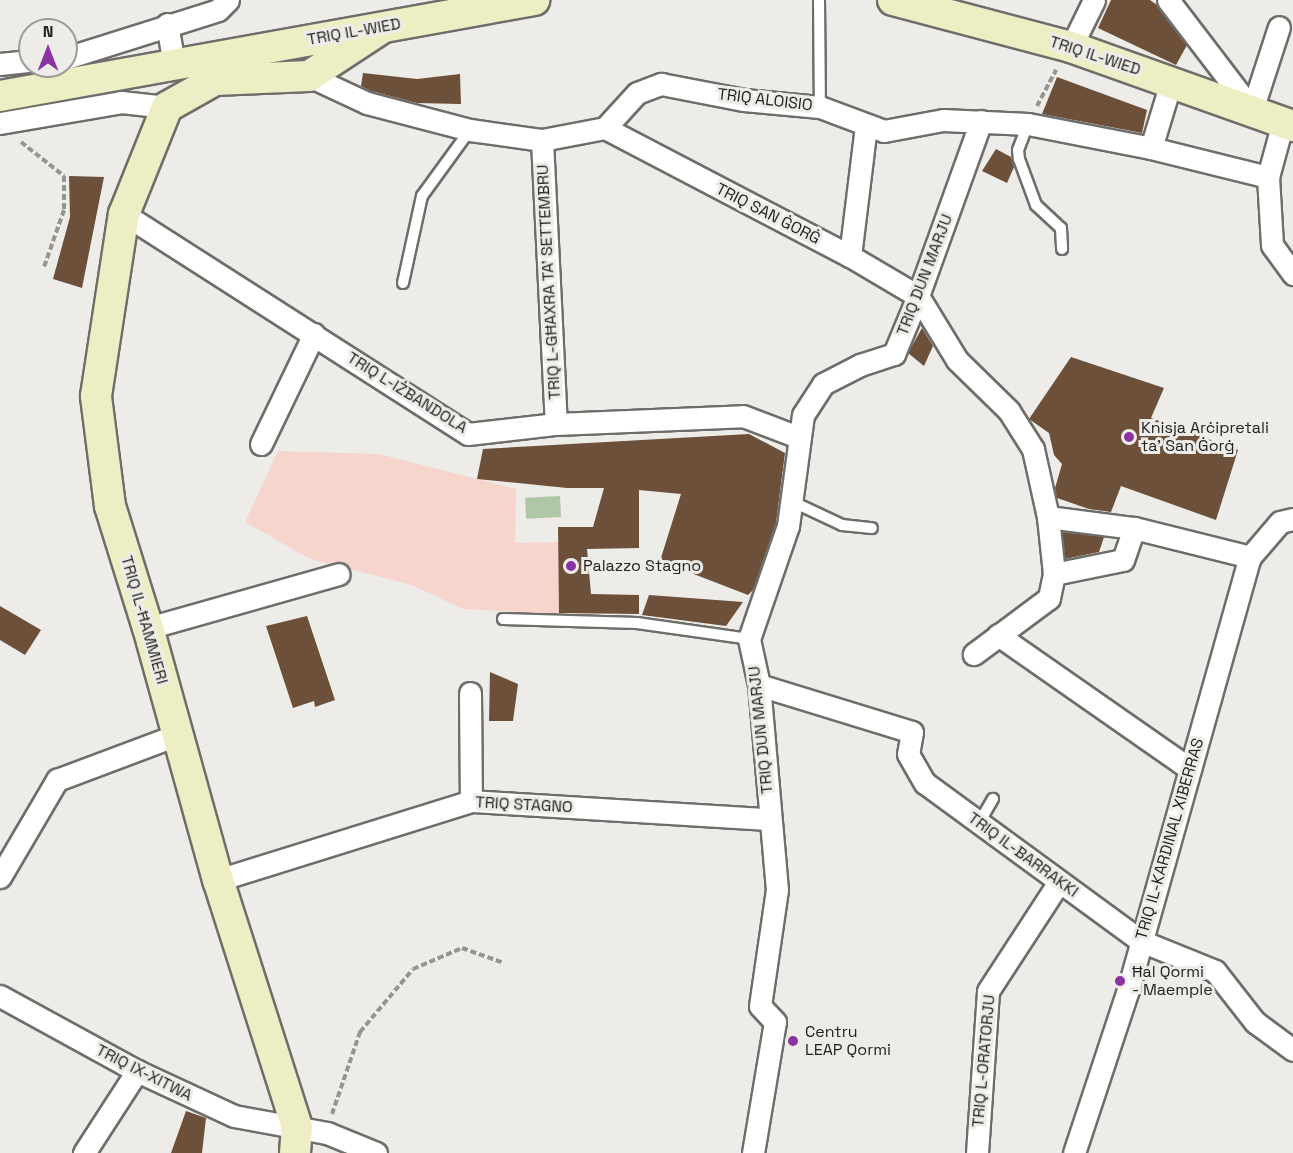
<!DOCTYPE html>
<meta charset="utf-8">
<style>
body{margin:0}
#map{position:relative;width:1293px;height:1153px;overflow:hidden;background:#eeece8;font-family:"Space Grotesk",sans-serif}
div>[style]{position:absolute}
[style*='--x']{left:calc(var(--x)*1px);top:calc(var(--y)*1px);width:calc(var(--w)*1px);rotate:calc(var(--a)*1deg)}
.green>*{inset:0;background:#f5d5cc}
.water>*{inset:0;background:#b0c7a7;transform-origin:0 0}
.building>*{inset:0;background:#6c503a}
.path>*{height:4px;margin-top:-2px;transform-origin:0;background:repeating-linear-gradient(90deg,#959491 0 6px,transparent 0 9px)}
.roads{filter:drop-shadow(2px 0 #6e6d6a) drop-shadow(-2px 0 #6e6d6a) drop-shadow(0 2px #6e6d6a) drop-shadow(0 -2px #6e6d6a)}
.lane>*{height:10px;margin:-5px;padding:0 5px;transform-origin:5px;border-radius:5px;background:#fff}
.street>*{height:21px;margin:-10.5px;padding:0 10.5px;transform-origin:10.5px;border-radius:10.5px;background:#fff}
.secondary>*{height:30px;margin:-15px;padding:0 15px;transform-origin:15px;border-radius:15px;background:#edeec3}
.dots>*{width:16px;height:16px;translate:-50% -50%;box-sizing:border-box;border:3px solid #eeece8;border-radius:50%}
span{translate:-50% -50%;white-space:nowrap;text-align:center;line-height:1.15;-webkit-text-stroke:6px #eeece8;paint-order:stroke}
.street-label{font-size:16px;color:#222220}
.poi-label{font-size:16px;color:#222220}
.left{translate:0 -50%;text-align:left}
.north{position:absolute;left:18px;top:18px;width:60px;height:60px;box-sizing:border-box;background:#eeece8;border:2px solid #9c9b98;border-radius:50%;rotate:0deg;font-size:16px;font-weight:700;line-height:24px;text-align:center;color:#222220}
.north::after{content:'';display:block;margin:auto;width:21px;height:27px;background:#8a34a1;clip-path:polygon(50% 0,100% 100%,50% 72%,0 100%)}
</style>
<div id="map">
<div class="green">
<i style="clip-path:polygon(278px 451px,379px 454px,516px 489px,515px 543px,559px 542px,559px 614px,463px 609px,412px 585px,310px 559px,245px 522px)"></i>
</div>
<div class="water">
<i style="left:560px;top:496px;width:21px;height:35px;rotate:87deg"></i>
</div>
<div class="building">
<i style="clip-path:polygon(1111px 0,1150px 0,1157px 5px,1187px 45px,1176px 65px,1098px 28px)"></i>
<i style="clip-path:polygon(363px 73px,417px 79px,460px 74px,461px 104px,417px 103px,371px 91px,361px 86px)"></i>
<i style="clip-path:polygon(1057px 77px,1147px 110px,1142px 133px,1042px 114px)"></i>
<i style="clip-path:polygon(996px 149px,1011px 157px,1014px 167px,1007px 183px,982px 171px)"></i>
<i style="clip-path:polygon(69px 176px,104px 177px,82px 288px,53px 279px,70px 217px)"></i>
<i style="clip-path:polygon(922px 328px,933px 346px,924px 366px,908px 353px)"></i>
<i style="clip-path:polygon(1071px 357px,1164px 388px,1151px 418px,1238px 450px,1216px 520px,1121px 486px,1111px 512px,1089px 509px,1057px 498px,1055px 488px,1062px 464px,1054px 455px,1049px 433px,1029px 419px)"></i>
<i style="clip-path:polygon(749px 434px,785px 453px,776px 523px,753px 590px,748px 595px,660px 561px,681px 494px,639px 490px,639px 548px,587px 549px,591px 594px,639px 595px,639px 614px,559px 613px,558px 527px,593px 527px,604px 488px,567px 488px,477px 479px,483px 449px)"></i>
<i style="clip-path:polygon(1062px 532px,1104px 537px,1099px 552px,1065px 559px)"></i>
<i style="clip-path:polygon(649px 595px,743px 602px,726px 626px,642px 615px)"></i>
<i style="clip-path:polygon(0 606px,41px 630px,25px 655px,0 640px)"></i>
<i style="clip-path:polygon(307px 616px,335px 700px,315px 707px,314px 701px,293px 708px,266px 626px)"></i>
<i style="clip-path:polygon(490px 672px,518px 684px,513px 721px,489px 721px)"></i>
<i style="clip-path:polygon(186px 1111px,206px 1118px,202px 1153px,171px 1153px)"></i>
</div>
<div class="path">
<i style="--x:1037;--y:106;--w:41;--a:-62.2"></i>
<i style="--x:21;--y:142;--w:55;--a:38.3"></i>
<i style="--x:64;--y:176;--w:34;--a:90"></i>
<i style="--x:64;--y:210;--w:60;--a:109.3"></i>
<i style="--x:332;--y:1114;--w:87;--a:-71.1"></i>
<i style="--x:360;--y:1032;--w:82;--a:-49.9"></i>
<i style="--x:413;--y:969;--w:53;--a:-23.2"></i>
<i style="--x:462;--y:948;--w:45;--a:19.7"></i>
</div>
<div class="roads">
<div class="lane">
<i style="--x:819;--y:0;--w:107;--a:89.5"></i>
<i style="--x:1028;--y:124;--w:28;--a:111"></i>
<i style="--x:1018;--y:150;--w:9;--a:84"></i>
<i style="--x:1019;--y:159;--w:49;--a:69.7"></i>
<i style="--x:1036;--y:205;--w:34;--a:43"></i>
<i style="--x:1061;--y:228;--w:21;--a:87"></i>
<i style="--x:403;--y:283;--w:89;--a:-77.7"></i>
<i style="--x:422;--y:196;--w:82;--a:-54"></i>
<i style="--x:791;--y:501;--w:56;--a:25.2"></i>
<i style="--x:842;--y:525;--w:30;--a:6"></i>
<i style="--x:503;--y:619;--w:134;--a:1.7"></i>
<i style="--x:637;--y:623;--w:113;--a:8.1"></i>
<i style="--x:979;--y:823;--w:28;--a:-60"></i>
</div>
<div class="street">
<i style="--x:1168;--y:0;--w:138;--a:52.6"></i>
<i style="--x:167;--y:24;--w:41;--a:80.1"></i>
<i style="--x:1071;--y:47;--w:52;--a:-63.9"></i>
<i style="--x:66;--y:58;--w:159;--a:-17.5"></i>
<i style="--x:218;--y:10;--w:14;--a:-45"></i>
<i style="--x:0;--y:64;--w:30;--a:-6"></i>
<i style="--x:309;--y:76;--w:64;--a:25"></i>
<i style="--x:367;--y:103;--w:106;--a:14.7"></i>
<i style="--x:470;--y:130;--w:73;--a:7.9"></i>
<i style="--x:542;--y:140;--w:64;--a:-10.8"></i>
<i style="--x:605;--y:128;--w:276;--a:27.6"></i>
<i style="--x:850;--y:256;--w:79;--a:30.5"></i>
<i style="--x:918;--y:296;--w:75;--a:58.6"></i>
<i style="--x:957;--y:360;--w:73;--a:44.4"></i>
<i style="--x:1009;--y:411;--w:45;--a:57.7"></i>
<i style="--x:1033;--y:449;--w:70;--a:77.6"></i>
<i style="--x:1048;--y:517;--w:57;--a:84"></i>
<i style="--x:1054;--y:574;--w:25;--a:102"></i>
<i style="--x:1049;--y:598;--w:94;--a:143.3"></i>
<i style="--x:1252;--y:110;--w:87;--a:-72"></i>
<i style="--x:1283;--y:122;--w:57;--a:105.3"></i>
<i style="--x:1268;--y:177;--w:68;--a:86.6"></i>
<i style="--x:1272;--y:245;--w:36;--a:54"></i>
<i style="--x:0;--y:123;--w:123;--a:-9.8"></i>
<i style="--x:121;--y:102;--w:46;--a:6.2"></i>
<i style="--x:605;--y:128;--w:47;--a:-47.6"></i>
<i style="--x:637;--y:93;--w:26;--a:-21"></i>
<i style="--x:661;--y:84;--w:85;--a:10.9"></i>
<i style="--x:744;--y:100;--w:76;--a:5.3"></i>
<i style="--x:820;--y:107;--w:68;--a:20.6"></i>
<i style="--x:884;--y:131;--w:60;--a:-10.6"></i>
<i style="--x:943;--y:120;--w:85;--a:2.7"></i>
<i style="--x:1028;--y:124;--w:125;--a:11"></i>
<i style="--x:1151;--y:148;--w:121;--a:13.9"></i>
<i style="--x:542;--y:140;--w:284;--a:87.2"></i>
<i style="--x:1151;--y:148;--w:69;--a:-73.1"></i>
<i style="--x:124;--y:214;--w:408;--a:32.6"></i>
<i style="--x:468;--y:434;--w:89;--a:-6.5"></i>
<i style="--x:556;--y:424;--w:187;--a:-2.4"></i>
<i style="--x:743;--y:416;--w:59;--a:20.9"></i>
<i style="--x:850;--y:256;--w:132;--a:-83"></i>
<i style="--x:261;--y:444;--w:122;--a:-64.3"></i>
<i style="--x:1048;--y:517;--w:87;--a:7.3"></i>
<i style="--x:1134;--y:528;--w:120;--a:14"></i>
<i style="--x:1054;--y:574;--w:70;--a:-11.5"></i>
<i style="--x:1123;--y:560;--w:34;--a:-71"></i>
<i style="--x:148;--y:628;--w:198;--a:-15.8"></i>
<i style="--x:998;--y:635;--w:234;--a:34.9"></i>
<i style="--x:759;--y:685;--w:160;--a:17.1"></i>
<i style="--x:912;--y:732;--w:22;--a:100"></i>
<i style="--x:908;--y:754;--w:34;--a:60"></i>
<i style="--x:925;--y:783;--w:268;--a:36.2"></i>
<i style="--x:1141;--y:941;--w:80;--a:22.1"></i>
<i style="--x:1215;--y:971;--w:65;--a:51.9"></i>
<i style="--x:1255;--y:1022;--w:47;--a:36.4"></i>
<i style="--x:470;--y:693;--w:108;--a:89.5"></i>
<i style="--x:0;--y:877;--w:113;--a:-59.6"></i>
<i style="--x:57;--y:780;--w:128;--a:-20.6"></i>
<i style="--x:218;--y:880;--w:265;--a:-17.3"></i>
<i style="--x:471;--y:801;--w:299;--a:3.5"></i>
<i style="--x:0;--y:996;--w:156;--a:28.7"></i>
<i style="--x:137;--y:1071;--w:107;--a:24.9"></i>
<i style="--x:234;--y:1116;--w:95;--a:10.4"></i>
<i style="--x:327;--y:1133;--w:53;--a:22.2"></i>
<i style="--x:84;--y:1153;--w:98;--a:-57.1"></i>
<i style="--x:753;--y:1153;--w:133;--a:-80.5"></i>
<i style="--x:775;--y:1022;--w:22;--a:-133"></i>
<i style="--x:760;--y:1006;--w:117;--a:-81.7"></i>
<i style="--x:777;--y:890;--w:206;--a:-95"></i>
<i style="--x:759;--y:685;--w:47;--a:-102.3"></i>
<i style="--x:749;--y:639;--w:120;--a:-71"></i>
<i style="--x:788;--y:526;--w:112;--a:-82.3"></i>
<i style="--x:803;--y:415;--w:37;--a:-57"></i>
<i style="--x:823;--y:384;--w:42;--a:-27.2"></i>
<i style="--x:860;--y:365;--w:36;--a:-18"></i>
<i style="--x:894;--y:354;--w:63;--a:-67.5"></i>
<i style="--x:918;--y:296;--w:186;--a:-70.2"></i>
<i style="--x:977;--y:1153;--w:162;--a:-86.1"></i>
<i style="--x:988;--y:991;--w:130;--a:-56.9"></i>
<i style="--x:1074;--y:1153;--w:172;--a:-71.7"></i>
<i style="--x:1128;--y:990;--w:450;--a:-74.3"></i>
<i style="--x:1250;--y:557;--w:46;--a:-49.4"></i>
<i style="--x:1280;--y:522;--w:13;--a:-13"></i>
</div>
<div class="secondary">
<i style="--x:893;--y:0;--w:184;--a:14.8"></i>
<i style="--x:1071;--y:47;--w:236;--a:19.6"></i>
<i style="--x:0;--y:96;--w:543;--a:-10.19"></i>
<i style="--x:295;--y:1153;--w:26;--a:-86"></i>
<i style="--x:297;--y:1127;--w:259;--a:-107.7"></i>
<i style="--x:218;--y:880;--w:262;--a:-105.5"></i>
<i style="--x:148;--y:628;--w:128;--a:-107.3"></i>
<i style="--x:110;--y:506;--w:111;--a:-97.3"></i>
<i style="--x:96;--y:396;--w:184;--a:-81.3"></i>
<i style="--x:124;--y:214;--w:115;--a:-68.1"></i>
<i style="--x:167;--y:107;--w:55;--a:-29.4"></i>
<i style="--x:215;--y:80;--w:94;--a:-2.4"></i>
<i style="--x:309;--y:76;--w:87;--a:-33.3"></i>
</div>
</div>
<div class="dots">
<i style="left:1129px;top:437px;background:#8a34a1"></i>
<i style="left:571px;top:566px;background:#8a34a1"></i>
<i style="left:1120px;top:981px;background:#8a34a1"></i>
<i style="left:793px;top:1041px;background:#8a34a1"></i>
</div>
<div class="street-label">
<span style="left:354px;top:32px;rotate:-10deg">TRIQ IL-WIED</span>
<span style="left:1095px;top:56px;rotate:18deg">TRIQ IL-WIED</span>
<span style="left:765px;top:100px;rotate:7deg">TRIQ ALOISIO</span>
<span style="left:768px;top:214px;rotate:27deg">TRIQ SAN ĠORĠ</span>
<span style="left:925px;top:275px;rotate:-69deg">TRIQ DUN MARJU</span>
<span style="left:549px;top:282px;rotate:-93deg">TRIQ L-GĦAXRA TA' SETTEMBRU</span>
<span style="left:407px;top:393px;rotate:32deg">TRIQ L-IŻBANDOLA</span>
<span style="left:144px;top:620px;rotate:74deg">TRIQ IL-ĦAMMIERI</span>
<span style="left:761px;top:730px;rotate:-96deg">TRIQ DUN MARJU</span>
<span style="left:524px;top:805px;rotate:3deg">TRIQ STAGNO</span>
<span style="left:1170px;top:839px;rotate:-74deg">TRIQ IL-KARDINAL XIBERRAS</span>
<span style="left:1023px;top:855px;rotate:36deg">TRIQ IL-BARRAKKI</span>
<span style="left:984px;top:1061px;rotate:-85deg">TRIQ L-ORATORJU</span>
<span style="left:144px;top:1073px;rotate:27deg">TRIQ IX-XITWA</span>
</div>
<div class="poi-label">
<span class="left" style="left:1141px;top:437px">Knisja Arċipretali<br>ta' San Ġorġ</span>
<span class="left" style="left:583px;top:566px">Palazzo Stagno</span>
<span class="left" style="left:1132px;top:981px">Ħal Qormi<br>- Maemple</span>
<span class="left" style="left:805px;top:1041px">Centru<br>LEAP Qormi</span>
</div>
<div class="north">N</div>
</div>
